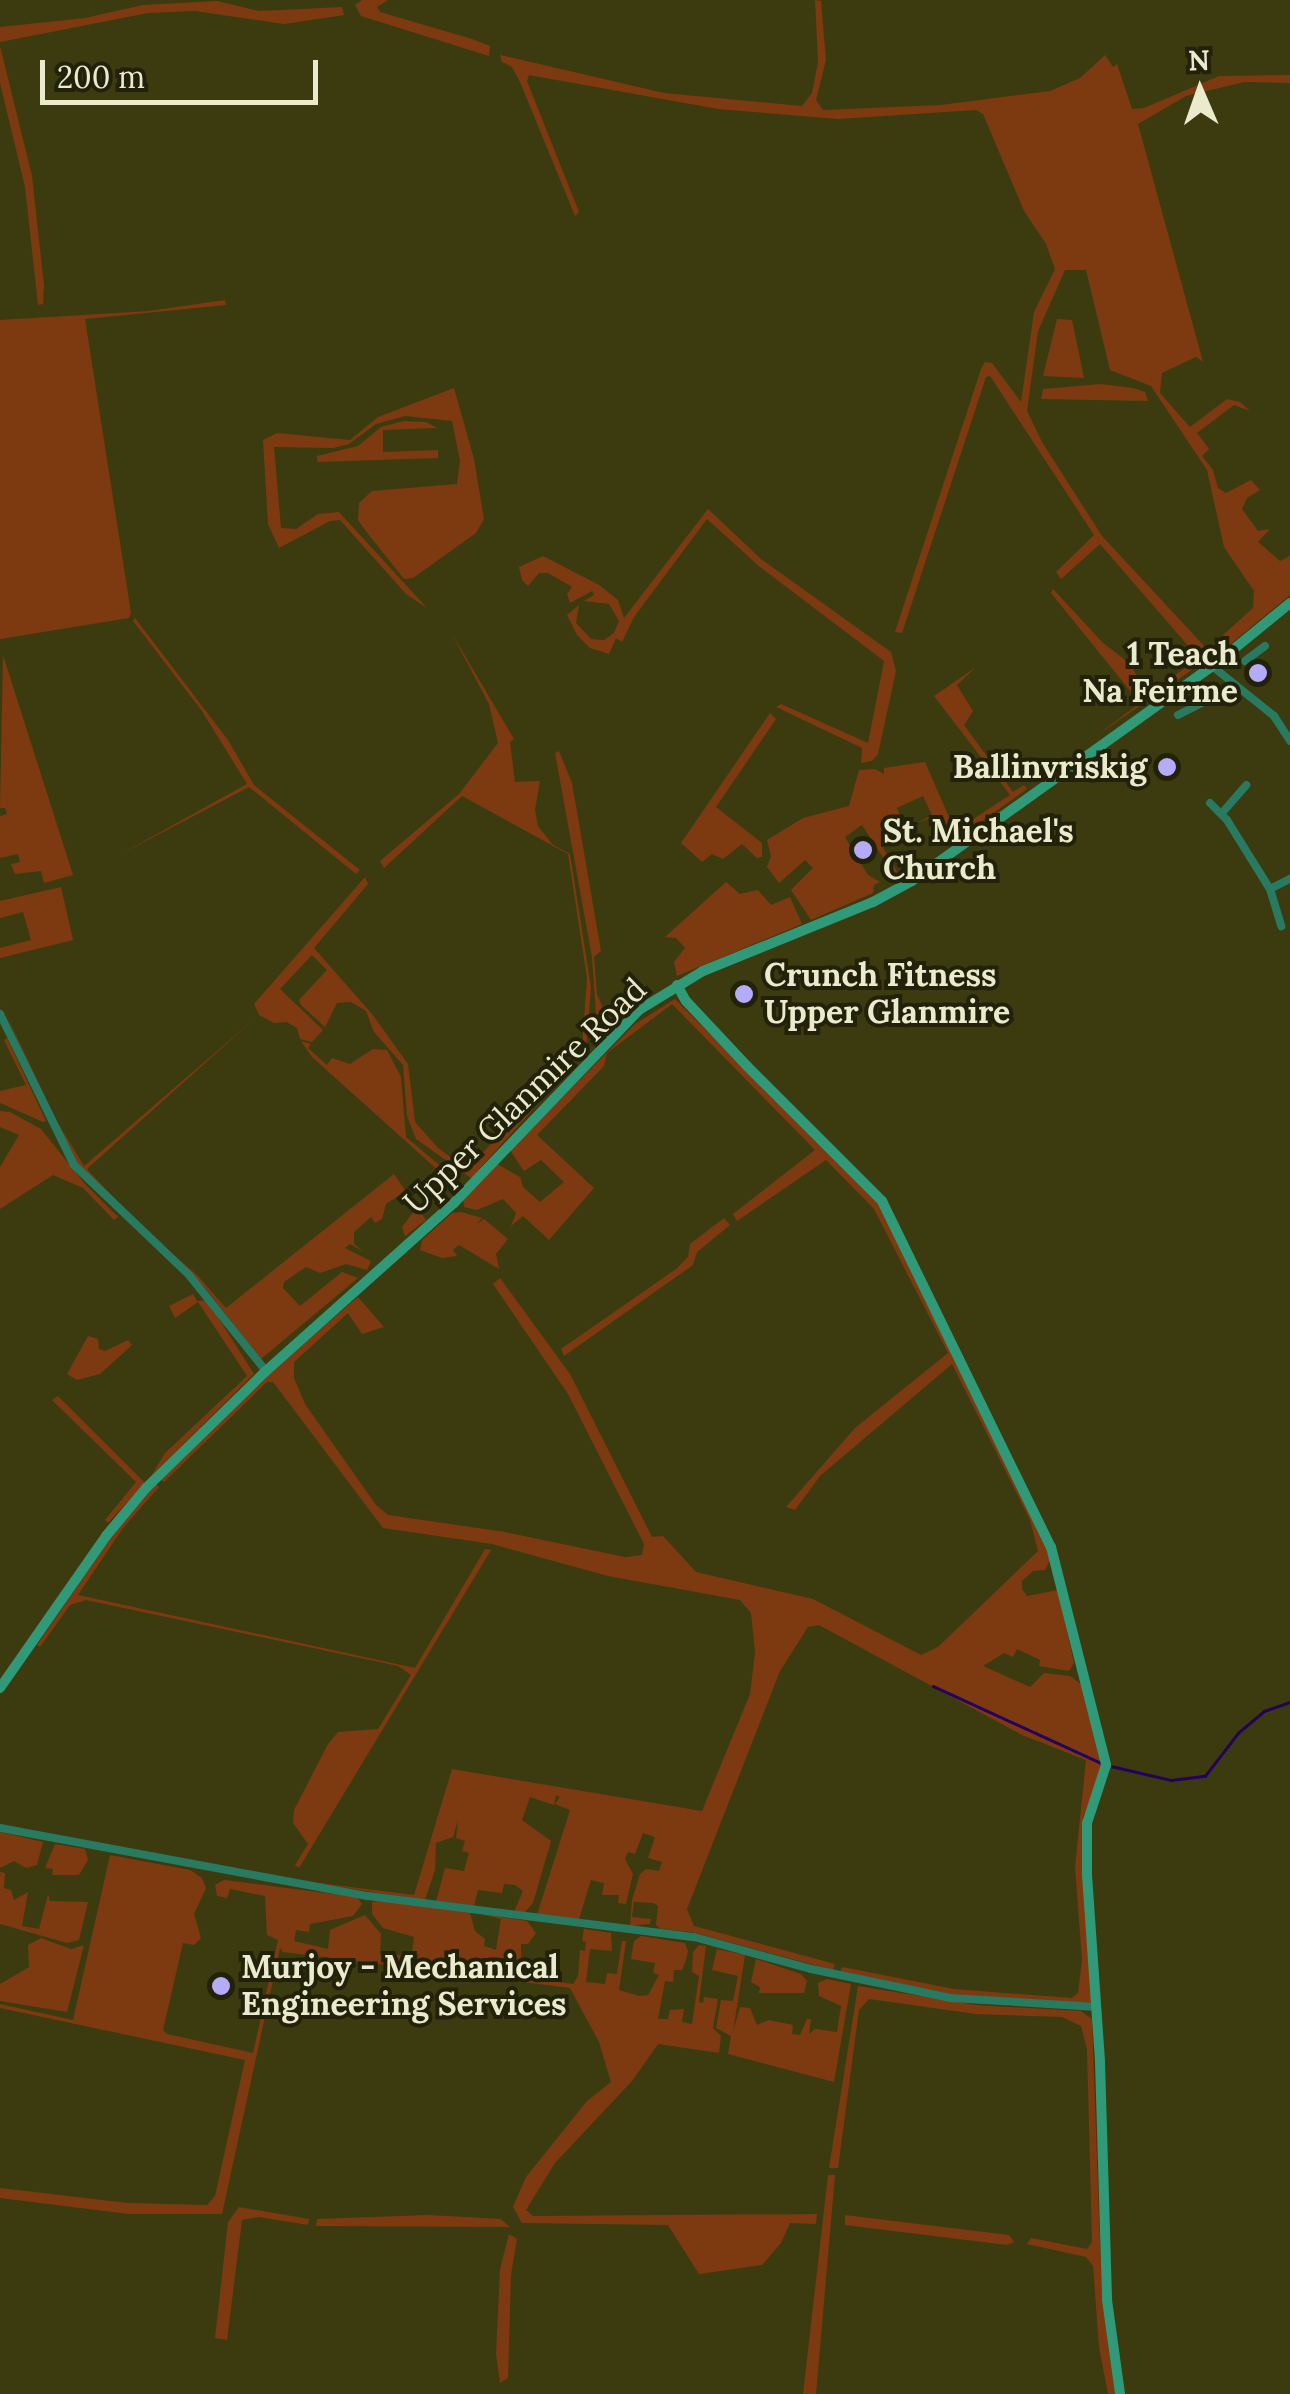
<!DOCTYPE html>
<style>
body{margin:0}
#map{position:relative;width:1290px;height:2394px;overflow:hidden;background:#3c3b0f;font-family:Lora,serif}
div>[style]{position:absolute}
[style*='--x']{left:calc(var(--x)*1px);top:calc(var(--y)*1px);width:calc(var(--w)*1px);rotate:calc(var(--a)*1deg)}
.green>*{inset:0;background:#7d3a10}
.stream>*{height:2.5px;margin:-1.25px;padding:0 1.25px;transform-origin:1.25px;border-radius:1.25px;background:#24015d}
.street>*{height:8px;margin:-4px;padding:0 4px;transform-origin:4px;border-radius:4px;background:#287a60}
.secondary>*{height:10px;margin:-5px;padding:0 5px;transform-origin:5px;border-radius:5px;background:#309a78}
.dots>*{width:28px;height:28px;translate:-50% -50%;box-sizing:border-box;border:5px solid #22210a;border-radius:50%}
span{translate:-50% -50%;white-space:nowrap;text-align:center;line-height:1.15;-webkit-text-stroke:8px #22210a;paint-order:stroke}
.poi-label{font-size:32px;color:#eaebcd;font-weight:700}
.right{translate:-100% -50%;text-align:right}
.left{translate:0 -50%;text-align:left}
.street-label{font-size:32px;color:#eaebcd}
.north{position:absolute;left:1150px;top:40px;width:100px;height:100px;-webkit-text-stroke:8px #22210a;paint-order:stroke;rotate:358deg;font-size:28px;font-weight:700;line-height:40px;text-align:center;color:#eaebcd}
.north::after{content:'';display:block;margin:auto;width:35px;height:45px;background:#eaebcd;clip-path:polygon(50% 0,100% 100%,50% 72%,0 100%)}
.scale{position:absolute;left:40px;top:60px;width:278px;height:45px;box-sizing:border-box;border:5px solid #eaebcd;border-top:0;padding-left:12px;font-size:30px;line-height:35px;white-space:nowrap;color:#eaebcd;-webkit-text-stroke:8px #22210a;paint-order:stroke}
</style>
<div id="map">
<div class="green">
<i style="clip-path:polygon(362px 0,388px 0,377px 7px,380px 12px,472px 39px,490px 46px,489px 56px,361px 16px,355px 5px)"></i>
<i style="clip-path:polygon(815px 0,821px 1px,826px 60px,816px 100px,823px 110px,941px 105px,1050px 91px,1080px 78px,1105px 55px,1113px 67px,1117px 64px,1132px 109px,1144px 108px,1219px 76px,1290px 75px,1290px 83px,1244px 82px,1186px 96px,1138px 124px,1203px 362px,1196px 357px,1162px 373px,1160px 393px,1190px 427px,1227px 399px,1240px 402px,1250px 411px,1234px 405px,1197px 433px,1209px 449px,1202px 456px,1213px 470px,1218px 488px,1226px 493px,1251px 480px,1260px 490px,1247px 498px,1242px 509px,1258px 531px,1270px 529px,1258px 542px,1280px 561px,1290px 556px,1290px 595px,1222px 651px,1213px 644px,1253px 608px,1254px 591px,1224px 547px,1207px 470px,1151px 386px,1110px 370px,1086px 270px,1065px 270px,1038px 331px,1027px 411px,1042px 442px,1102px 536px,1207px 649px,1209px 658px,1096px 736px,1140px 703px,1051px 593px,1053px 589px,1103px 643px,1129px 663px,1148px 694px,1191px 664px,1196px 655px,1100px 544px,1061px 579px,1056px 572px,1094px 535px,990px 376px,986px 377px,902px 633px,895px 632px,981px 369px,985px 362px,992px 363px,1021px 402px,1034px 312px,1055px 269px,1046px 244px,1024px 211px,983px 114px,976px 110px,838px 119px,718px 109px,529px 75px,527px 81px,579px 212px,575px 216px,520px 82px,512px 67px,502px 62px,500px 55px,664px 93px,802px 106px,812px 93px,818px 62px)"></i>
<i style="clip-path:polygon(217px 1px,259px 11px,342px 7px,344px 15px,284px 24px,195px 11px,148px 13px,0 42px,0 27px,85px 18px,143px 5px)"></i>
<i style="clip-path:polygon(0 46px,32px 176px,44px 285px,43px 304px,38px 305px,25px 187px,0 83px)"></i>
<i style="clip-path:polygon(225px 300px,226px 305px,85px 319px,131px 613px,129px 618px,0 639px,0 320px,149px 311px)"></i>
<i style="clip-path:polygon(1057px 319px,1072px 320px,1084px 378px,1043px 376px)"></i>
<i style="clip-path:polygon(1101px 384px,1133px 388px,1145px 392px,1148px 401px,1041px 399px,1043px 389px)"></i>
<i style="clip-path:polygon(454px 388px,474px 459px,484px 519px,476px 533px,413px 578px,404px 579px,365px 530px,358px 520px,359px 503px,372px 491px,457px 484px,460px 461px,452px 421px,405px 416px,376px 424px,349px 444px,333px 448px,274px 447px,281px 528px,296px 529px,318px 514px,339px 512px,427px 608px,406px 594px,340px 520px,330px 521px,279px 548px,268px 524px,263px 440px,277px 433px,350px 440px,378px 417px)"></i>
<i style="clip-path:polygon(404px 421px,426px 422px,437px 428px,383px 430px,383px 452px,438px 450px,438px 458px,317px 462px,317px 456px,358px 446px,381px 427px)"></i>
<i style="clip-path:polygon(708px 509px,761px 559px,891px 652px,896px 671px,878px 754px,872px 761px,861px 763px,862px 748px,776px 707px,781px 704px,868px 743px,884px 661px,760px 567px,707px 519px,634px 617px,622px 642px,616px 638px,609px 654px,590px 648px,577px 635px,567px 615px,579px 605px,576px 623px,591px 639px,604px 640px,614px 633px,619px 621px,609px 604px,584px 601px,594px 595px,592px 591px,570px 603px,567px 594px,572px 587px,548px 573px,539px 573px,528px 586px,522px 580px,519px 567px,543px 556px,599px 585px,618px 600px,624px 618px)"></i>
<i style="clip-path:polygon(135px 618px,228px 740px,254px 785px,360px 870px,356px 874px,249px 787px,119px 855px,247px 784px,202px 711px,133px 621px)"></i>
<i style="clip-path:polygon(451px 632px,514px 739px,510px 742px,515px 782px,540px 781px,535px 810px,538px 826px,552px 844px,570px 854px,591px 987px,586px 1051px,471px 1178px,416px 1139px,407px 1116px,403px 1065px,374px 1032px,366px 1011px,351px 1002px,337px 1003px,325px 1027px,301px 1005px,299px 1000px,327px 970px,312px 955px,280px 989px,323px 1030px,312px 1042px,300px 1039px,297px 1028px,287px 1022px,274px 1023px,259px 1015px,254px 1004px,365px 877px,368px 884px,314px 948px,372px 1014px,408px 1064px,415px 1122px,438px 1148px,468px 1170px,537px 1091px,582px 1048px,587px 978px,568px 854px,462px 796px,384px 868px,380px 861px,459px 794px,498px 743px,489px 704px)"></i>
<i style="clip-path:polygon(3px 655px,73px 875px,44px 883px,41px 871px,15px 874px,11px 864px,20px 862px,18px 854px,0 858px,0 816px,7px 814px,5px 808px,0 808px)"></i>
<i style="clip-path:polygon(976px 667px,957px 685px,973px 711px,964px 725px,1013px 792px,1024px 785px,1027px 789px,947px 846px,937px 816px,919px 822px,932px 815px,923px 796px,897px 808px,908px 835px,882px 846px,902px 880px,895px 876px,888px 879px,884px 859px,862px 825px,845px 837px,868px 875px,880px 882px,874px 885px,873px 893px,811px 920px,791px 890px,813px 868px,805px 860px,779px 883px,767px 867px,771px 856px,767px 840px,803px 818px,849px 806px,859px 770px,875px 769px,884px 774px,884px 768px,925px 762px,955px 831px,1010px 795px,934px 696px)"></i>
<i style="clip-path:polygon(770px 713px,776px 719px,716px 807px,762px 843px,762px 857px,757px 858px,742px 844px,723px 859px,712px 854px,702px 862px,681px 843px)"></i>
<i style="clip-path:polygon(559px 751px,572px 783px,601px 951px,594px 957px,597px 994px,610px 1025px,597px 1028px,592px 957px,555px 753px)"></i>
<i style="clip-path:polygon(726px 882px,740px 894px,758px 890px,771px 905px,790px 897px,802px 924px,677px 976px,674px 962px,685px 948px,676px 938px,665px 937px)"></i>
<i style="clip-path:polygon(61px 887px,73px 940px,0 958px,0 948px,31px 940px,23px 912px,0 918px,0 901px)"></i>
<i style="clip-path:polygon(675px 999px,879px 1204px,1039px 1524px,1050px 1560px,1045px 1570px,1033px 1571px,1022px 1581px,1022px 1589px,1027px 1596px,1058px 1590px,1074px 1663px,1069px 1671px,1039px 1666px,1040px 1660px,1017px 1649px,1013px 1657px,1004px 1653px,983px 1666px,1030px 1687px,1044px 1673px,1070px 1676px,1081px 1684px,1102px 1755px,1101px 1776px,1083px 1817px,1092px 2003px,1087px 2005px,952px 1994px,840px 1972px,842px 1967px,954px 1989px,1072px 1998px,1078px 1993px,1082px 1960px,1075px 1867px,1086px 1760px,1022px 1735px,819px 1625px,808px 1627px,780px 1671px,687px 1909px,694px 1926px,835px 1964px,833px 1970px,691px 1932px,661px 1929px,656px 1925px,658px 1906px,653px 1903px,634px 1902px,632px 1917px,651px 1919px,650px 1924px,630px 1926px,632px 1900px,640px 1874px,646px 1869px,659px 1871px,662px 1862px,648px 1858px,655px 1837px,643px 1833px,635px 1854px,628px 1852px,625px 1859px,633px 1874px,626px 1904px,618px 1903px,619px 1895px,602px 1895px,604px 1883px,591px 1880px,579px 1919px,537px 1915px,570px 1810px,555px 1804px,560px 1797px,556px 1795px,554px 1805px,530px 1797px,522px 1820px,551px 1841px,533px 1903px,524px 1913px,514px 1912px,523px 1891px,515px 1885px,504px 1884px,502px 1893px,478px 1890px,474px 1906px,436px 1901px,445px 1868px,464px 1871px,469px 1853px,462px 1851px,465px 1841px,456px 1838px,458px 1820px,453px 1837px,436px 1843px,435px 1870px,425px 1900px,295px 1880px,414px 1895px,452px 1769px,702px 1811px,750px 1694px,755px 1653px,751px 1613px,740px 1600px,608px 1576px,492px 1544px,383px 1528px,273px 1382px,267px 1382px,164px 1482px,161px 1480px,268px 1374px,358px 1297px,384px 1327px,362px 1334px,348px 1313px,294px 1362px,294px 1378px,305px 1404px,376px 1505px,388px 1515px,505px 1532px,625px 1557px,642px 1555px,644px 1544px,568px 1394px,493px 1284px,500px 1278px,570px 1374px,652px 1537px,663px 1536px,696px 1572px,813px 1599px,921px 1655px,938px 1647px,1038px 1551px,1030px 1520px,952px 1364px,820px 1476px,795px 1510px,786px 1507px,855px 1428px,948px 1353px,874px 1209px,826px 1160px,737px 1221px,733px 1214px,815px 1150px,672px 1004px,607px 1053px,604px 1066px,537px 1135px,594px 1188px,549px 1240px,523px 1216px,511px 1226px,516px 1213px,503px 1199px,477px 1210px,464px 1207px,463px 1200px,497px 1164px,520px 1177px,523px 1187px,540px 1202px,564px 1182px,541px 1160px,524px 1171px,510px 1150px,635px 1024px)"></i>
<i style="clip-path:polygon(0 1001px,56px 1120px,84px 1166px,253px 1020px,87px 1169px,141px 1227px,83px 1171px,67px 1149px)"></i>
<i style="clip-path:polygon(7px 1038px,46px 1121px,43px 1122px,0 1103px,0 1091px,26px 1085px,4px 1040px)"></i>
<i style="clip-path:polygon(301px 1041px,311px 1044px,308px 1048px,327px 1065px,332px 1058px,350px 1064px,373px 1049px,387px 1050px,401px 1077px,406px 1137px,457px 1180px,459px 1189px,450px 1186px,440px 1172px,312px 1057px)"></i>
<i style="clip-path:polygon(0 1111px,10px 1112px,41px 1129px,85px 1184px,118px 1217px,114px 1220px,83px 1188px,53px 1175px,0 1209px,0 1167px,19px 1135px,0 1127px)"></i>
<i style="clip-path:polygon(394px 1174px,426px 1220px,405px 1236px,402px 1227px,415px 1210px,406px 1197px,398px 1196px,386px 1204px,382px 1219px,375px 1223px,371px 1217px,354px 1232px,354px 1244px,364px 1252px,350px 1244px,345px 1248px,371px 1261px,367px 1270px,346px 1264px,320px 1273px,306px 1267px,284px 1282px,283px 1288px,300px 1306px,342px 1272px,358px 1278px,261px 1359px,206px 1289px,147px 1232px,197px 1275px,226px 1308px)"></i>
<i style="clip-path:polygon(461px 1212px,482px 1218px,476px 1225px,484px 1219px,508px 1239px,496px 1254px,499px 1269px,459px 1245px,453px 1250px,457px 1256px,442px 1258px,420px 1250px,422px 1240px,452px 1213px)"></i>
<i style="clip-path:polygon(724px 1218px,730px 1225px,697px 1252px,693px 1265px,564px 1356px,561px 1349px,676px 1269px,688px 1257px,690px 1244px)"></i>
<i style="clip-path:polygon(193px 1294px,197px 1301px,207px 1300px,254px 1374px,151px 1476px,165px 1453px,247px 1376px,198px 1302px,175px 1318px,169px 1306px)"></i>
<i style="clip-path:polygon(88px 1336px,98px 1339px,99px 1349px,105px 1351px,128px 1340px,132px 1345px,100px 1374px,77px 1380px,67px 1374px)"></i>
<i style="clip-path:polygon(58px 1396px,145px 1483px,108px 1523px,105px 1520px,136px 1482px,52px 1400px)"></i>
<i style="clip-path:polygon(156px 1484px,159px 1487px,123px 1528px,78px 1595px,415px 1668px,485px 1549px,491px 1550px,299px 1868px,295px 1865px,308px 1844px,293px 1823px,294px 1810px,328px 1744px,338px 1732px,378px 1729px,411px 1675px,398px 1666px,86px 1600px,70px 1605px,40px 1647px,37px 1645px,117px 1529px)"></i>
<i style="clip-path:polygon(0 1832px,43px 1842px,37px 1865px,26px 1868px,14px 1861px,0 1868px)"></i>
<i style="clip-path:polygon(55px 1844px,85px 1849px,88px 1860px,79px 1875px,52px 1875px,53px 1869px,45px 1868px)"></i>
<i style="clip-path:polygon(110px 1855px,190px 1870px,202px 1878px,206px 1888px,194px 1914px,201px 1938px,194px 1945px,183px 1943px,163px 2030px,167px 2034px,253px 2053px,278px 1940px,267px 1935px,265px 1896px,230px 1889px,227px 1898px,217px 1896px,215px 1885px,224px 1880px,357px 1897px,362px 1904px,353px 1916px,310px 1924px,309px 1932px,296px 1930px,294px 1941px,328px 1949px,330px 1930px,365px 1915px,381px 1934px,380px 1955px,412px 1955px,415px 1962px,419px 1955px,412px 1953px,414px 1937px,383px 1928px,372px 1914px,372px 1902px,389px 1900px,470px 1913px,475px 1931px,485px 1939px,484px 1946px,496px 1950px,501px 1919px,480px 1914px,527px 1921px,536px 1933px,528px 1944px,521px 1944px,521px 1971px,547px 1975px,550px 1955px,559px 1962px,552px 1981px,573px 1984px,578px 1976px,580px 1950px,585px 1951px,586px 1942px,582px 1941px,584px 1929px,611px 1933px,612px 1951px,590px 1949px,586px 1982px,605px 1984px,607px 1973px,617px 1974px,622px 1941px,626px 1941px,619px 1990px,639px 1996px,648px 1995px,659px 1975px,653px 1973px,655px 1963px,631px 1959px,634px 1941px,641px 1936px,685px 1943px,688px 1951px,685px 1963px,682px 1970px,674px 1970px,673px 1982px,665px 1981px,658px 2019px,668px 2019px,670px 2010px,684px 2009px,682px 2022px,692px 2024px,699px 1976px,692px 1972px,693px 1952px,699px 1945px,706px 1946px,699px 2002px,703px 2003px,704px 1997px,718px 1999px,713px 2028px,721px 2036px,719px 2053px,658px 2044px,632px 2081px,555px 2163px,526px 2210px,533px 2216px,817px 2214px,816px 2224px,790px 2223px,781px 2243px,762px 2265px,699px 2274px,668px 2225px,522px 2223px,513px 2207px,526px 2177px,587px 2101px,611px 2082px,599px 2042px,570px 1988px,283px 1952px,280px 1948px,222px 2214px,129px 2214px,0 2198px,0 2188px,128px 2203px,207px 2205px,215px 2196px,245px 2060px,0 2008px,0 2004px,73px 2020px)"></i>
<i style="clip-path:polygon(0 1872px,5px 1873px,4px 1888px,11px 1890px,14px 1900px,28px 1892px,22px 1926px,39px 1929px,48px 1894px,50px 1901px,88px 1902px,79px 1940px,67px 1943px,0 1924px)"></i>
<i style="clip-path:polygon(41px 1938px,71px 1949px,84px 1945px,67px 2012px,0 2001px,0 1984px,29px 1967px,28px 1945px)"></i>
<i style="clip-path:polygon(717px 1949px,745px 1955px,733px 2032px,740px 2007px,750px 2008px,757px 2025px,769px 2020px,793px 2025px,792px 2034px,800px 2035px,807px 2019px,811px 2019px,809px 2034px,815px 2029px,837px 2032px,841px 2006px,819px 1996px,818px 1983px,827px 1979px,851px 1984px,834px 2082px,728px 2054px,731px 2036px,716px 2028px,721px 2000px,733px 2001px,738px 1976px,712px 1970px)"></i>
<i style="clip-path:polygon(756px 1959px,801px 1974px,807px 1981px,804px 1993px,759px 1993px,760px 1987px,751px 1982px)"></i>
<i style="clip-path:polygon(858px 1986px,976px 2005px,1081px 2011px,1092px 2019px,1102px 2300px,1115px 2394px,1108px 2394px,1099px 2347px,1093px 2266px,1086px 2257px,1027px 2244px,1031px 2238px,1087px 2249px,1092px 2242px,1087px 2049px,1081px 2026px,1062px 2017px,976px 2014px,869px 1999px,859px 2010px,838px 2168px,829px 2168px)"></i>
<i style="clip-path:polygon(828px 2175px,835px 2175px,816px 2394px,803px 2394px)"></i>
<i style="clip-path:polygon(239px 2207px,309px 2219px,308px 2225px,259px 2217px,242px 2220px,227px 2340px,215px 2338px,228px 2222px)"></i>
<i style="clip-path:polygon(428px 2215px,501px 2219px,510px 2227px,316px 2226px,317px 2219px)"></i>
<i style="clip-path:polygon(845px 2215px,1009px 2235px,1014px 2242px,1007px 2245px,845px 2225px)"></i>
<i style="clip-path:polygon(509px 2234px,517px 2239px,511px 2275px,508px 2378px,500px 2383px,496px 2354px,500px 2269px)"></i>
</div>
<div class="stream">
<i style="--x:933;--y:1686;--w:183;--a:24.6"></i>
<i style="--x:1111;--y:1766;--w:62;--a:13.1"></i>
<i style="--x:1171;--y:1780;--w:34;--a:-7"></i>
<i style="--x:1205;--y:1776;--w:54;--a:-52.5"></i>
<i style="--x:1238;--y:1733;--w:34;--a:-40"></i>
<i style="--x:1264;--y:1711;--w:28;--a:-19"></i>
</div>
<div class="street">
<i style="--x:1245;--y:661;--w:25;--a:-37"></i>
<i style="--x:1212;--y:666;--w:80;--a:38.9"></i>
<i style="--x:1274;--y:716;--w:30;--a:57"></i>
<i style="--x:1178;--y:715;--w:34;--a:-27"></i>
<i style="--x:1210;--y:803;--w:24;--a:45"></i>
<i style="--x:1227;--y:820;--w:81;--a:58.1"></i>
<i style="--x:1270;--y:889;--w:39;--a:73"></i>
<i style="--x:1222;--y:813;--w:37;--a:-49"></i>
<i style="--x:1270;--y:889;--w:22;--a:-27"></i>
<i style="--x:0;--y:1014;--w:168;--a:63.9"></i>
<i style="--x:74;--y:1165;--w:159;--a:43.7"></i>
<i style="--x:189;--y:1275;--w:123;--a:51.3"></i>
<i style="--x:0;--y:1828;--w:374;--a:10.5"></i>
<i style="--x:368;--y:1896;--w:329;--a:7.2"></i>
<i style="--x:694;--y:1937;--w:121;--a:15.3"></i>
<i style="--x:811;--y:1969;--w:143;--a:11.7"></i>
<i style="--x:951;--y:1998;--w:146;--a:3.5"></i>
</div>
<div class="secondary">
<i style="--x:677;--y:985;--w:18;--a:61"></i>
<i style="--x:686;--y:1001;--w:89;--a:46.8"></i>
<i style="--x:747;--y:1066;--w:191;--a:45"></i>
<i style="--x:882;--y:1201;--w:385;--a:64"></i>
<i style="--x:1051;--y:1547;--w:225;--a:75.8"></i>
<i style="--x:1106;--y:1765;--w:61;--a:108.1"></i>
<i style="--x:1087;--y:1823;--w:52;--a:90"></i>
<i style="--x:1087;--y:1875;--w:187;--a:86"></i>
<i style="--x:1100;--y:2062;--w:238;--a:88.3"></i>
<i style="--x:1107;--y:2300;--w:95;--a:82.1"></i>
<i style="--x:0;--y:1688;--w:185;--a:-55.1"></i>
<i style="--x:106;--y:1536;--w:62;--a:-50.2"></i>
<i style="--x:146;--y:1488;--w:168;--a:-44.3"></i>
<i style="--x:266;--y:1371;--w:252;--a:-41.8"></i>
<i style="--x:454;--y:1203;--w:267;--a:-46.2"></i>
<i style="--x:639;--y:1010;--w:75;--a:-31.4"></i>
<i style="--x:703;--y:971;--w:183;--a:-22.1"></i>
<i style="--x:873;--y:902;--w:44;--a:-28.3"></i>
<i style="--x:912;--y:881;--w:376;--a:-35.6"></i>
<i style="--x:1218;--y:662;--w:93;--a:-39.3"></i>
</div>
<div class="dots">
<i style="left:1258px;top:673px;background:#b4acf9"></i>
<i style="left:1167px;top:767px;background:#b4acf9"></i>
<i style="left:863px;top:850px;background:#b4acf9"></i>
<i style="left:744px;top:994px;background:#b4acf9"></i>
<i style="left:221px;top:1986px;background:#b4acf9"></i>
</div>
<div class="poi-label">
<span class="right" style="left:1238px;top:673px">1 Teach<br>Na Feirme</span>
<span class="right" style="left:1147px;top:767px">Ballinvriskig</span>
<span class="left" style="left:883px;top:850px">St. Michael's<br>Church</span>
<span class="left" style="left:764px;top:994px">Crunch Fitness<br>Upper Glanmire</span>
<span class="left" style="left:241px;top:1986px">Murjoy - Mechanical<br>Engineering Services</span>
</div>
<div class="street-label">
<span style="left:525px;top:1096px;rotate:-44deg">Upper Glanmire Road</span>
</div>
<div class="north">N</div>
<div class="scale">200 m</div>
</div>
